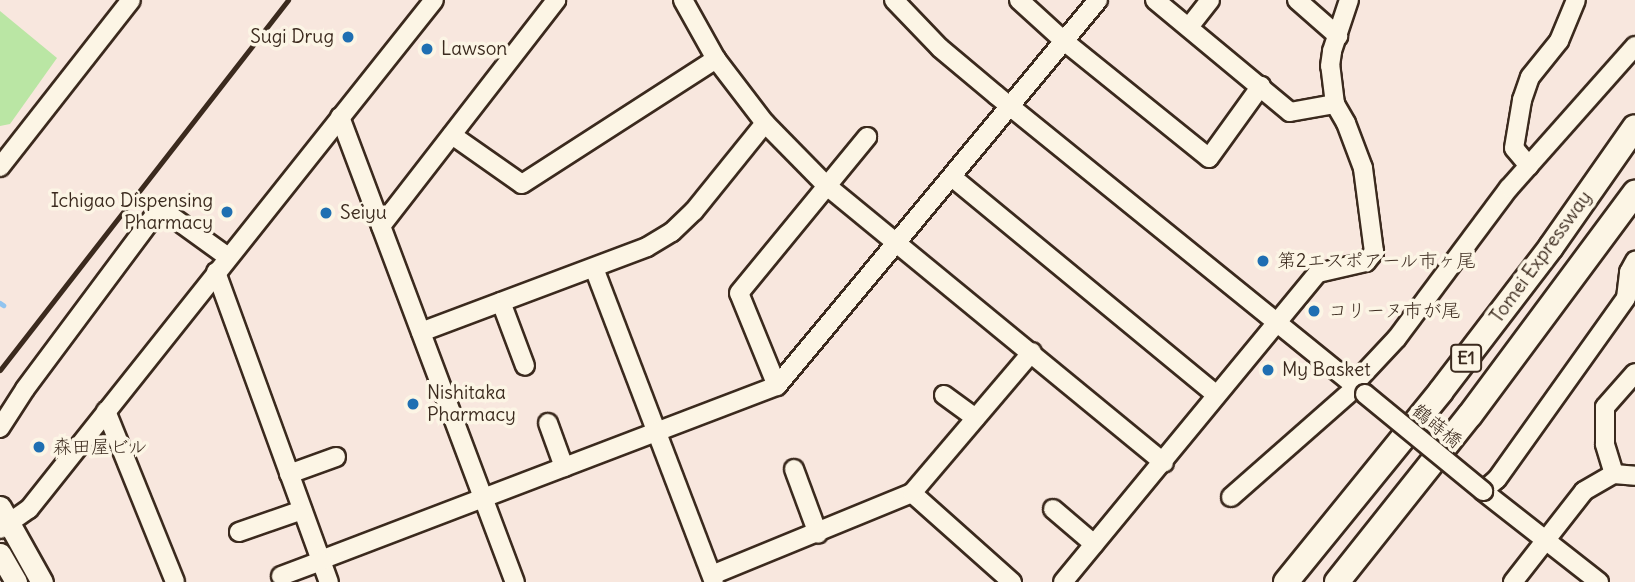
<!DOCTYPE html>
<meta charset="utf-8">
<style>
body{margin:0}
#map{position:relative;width:1635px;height:582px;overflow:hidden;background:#f8e7de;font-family:Delius,"Klee One",sans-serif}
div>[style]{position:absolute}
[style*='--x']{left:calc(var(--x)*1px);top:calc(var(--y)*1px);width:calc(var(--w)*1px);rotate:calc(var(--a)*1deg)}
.green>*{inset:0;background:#bae6a4}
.stream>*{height:5px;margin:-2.5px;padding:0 2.5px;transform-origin:2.5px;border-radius:2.5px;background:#92c4ef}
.roads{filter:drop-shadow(2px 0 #3b2a1e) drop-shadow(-2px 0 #3b2a1e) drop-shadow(0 2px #3b2a1e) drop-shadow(0 -2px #3b2a1e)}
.minor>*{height:18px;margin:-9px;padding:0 9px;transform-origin:9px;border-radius:9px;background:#fcf5e5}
.major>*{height:21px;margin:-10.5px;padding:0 10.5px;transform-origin:10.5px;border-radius:10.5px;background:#fcf5e5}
.highway>*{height:24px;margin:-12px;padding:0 12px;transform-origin:12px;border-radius:12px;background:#fcf5e5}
.rail>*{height:5px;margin:-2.5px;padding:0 2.5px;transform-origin:2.5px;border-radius:2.5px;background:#3b2a1e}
.bridges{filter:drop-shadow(2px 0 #3b2a1e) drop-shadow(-2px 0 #3b2a1e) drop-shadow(0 2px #3b2a1e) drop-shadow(0 -2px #3b2a1e)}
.minor-bridge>*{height:18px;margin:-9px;padding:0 9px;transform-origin:9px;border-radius:9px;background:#fcf5e5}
.dots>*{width:19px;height:19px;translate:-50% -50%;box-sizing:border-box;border:4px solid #fcf5e5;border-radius:50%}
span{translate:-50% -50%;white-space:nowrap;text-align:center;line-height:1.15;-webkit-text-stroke:7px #fcf5e5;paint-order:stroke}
.shield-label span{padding:2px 5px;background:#fcf5e5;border:2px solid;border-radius:5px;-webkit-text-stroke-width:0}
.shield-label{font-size:18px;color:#3b2a1e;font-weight:700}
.poi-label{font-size:19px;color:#3b2a1e}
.right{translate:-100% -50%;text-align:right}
.left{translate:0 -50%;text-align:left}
.street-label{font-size:19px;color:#3b2a1e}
</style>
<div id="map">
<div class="green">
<i style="clip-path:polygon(0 11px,57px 58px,10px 124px,0 126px)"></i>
</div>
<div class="stream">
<i style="--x:0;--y:303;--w:4;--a:34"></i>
</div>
<div class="roads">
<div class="minor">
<i style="--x:683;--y:0;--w:68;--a:60.8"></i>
<i style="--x:716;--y:59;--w:81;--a:52.6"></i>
<i style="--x:765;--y:123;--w:88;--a:45.5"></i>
<i style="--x:827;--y:186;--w:436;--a:39.4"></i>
<i style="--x:894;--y:0;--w:66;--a:46.2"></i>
<i style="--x:940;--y:48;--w:73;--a:40"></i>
<i style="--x:996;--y:95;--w:475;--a:39"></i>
<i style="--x:1019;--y:0;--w:61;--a:42.3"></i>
<i style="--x:1064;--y:41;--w:186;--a:38.9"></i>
<i style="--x:1209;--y:158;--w:89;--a:-54.2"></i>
<i style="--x:1155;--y:0;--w:175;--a:39.7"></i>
<i style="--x:1290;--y:112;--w:46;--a:-10.1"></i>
<i style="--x:1297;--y:0;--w:55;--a:41.3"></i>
<i style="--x:1189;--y:27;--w:34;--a:-52"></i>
<i style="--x:340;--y:117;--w:497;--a:69.4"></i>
<i style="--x:452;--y:135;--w:85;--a:35"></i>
<i style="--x:522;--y:184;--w:231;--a:-32.8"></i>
<i style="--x:1529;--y:166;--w:23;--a:-130"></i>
<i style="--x:1514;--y:148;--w:49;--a:-80.5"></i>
<i style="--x:1522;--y:100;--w:24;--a:-71"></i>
<i style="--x:1530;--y:77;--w:46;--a:-51.1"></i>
<i style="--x:1559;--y:41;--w:44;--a:-67.5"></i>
<i style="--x:0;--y:167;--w:212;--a:-51.9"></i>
<i style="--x:952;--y:177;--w:342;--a:39.5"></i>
<i style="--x:381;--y:226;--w:286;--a:-52.2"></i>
<i style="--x:594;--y:268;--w:336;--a:69.1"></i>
<i style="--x:216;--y:272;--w:330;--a:70"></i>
<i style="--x:501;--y:302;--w:68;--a:69.4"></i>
<i style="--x:421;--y:332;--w:241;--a:-20.6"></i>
<i style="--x:647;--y:247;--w:29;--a:-31"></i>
<i style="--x:672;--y:232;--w:30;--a:-44"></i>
<i style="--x:694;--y:211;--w:113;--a:-51.1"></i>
<i style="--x:1353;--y:385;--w:64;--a:-46.9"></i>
<i style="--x:1397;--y:338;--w:187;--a:-53.3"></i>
<i style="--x:1509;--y:188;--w:190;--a:-48.4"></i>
<i style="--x:777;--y:386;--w:100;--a:-112.2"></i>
<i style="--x:739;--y:293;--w:202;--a:-50.6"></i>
<i style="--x:944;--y:395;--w:39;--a:36"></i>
<i style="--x:106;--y:411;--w:184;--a:68"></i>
<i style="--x:548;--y:423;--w:47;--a:70"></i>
<i style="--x:0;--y:428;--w:46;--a:-57.3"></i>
<i style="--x:25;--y:389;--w:226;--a:-53.3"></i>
<i style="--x:160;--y:208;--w:84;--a:35.8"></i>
<i style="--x:794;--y:469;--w:69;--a:69.7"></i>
<i style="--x:289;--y:474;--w:50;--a:-19.9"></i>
<i style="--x:1614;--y:474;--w:31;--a:-107"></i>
<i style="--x:1605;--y:444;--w:37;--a:-90"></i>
<i style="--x:1605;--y:407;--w:45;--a:-48.6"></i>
<i style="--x:912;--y:493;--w:134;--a:41.7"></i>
<i style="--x:1231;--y:497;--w:167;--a:-41.3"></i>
<i style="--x:1053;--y:509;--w:54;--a:40.5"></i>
<i style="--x:0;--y:529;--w:35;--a:-35"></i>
<i style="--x:29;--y:509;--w:650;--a:-51.49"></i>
<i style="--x:239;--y:532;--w:67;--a:-19.2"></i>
<i style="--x:321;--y:560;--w:488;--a:-20.9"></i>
<i style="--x:777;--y:386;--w:502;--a:-50.25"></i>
<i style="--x:712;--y:575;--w:216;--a:-22.3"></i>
<i style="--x:912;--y:493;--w:185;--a:-49.6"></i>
<i style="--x:281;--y:576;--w:43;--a:-20.6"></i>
<i style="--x:1063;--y:582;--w:401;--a:-50.5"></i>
<i style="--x:1318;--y:273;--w:49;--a:-12.9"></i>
<i style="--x:1366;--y:262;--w:13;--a:-51"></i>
<i style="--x:1374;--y:252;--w:85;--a:-97.5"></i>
<i style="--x:1363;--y:168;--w:48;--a:-110.7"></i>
<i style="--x:1346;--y:123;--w:22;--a:-120"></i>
<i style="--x:1335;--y:104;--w:38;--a:-97"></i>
<i style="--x:1330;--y:66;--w:15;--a:-82"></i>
<i style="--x:1332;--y:51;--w:54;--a:-71.6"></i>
<i style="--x:1513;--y:582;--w:115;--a:-52"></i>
<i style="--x:1584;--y:491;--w:34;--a:-30"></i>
<i style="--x:1614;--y:474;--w:21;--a:5"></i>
<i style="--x:1599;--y:582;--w:147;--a:-141.9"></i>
<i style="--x:1483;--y:491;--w:18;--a:-41"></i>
<i style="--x:1497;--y:479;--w:222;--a:-54.5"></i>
<i style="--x:1626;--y:298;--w:26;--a:-83"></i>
<i style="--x:1629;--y:272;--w:13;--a:-61"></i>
</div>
<div class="major">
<i style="--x:0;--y:507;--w:86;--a:60.8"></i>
<i style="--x:0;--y:554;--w:32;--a:60"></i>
</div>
<div class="highway">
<i style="--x:1286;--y:582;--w:246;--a:-50.9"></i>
<i style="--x:1441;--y:391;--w:181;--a:-52.6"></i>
<i style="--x:1551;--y:247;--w:146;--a:-55"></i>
<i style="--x:1337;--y:582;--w:213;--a:-51.5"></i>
<i style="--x:1470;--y:415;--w:277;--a:-53.4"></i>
</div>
</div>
<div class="rail">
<i style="--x:0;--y:370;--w:469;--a:-52.1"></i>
</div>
<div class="bridges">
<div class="minor-bridge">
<i style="--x:1365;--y:394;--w:153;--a:39.4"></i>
</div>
</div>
<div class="dots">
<i style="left:348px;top:37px;background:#1f6fb2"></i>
<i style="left:427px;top:49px;background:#1f6fb2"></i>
<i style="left:227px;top:212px;background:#1f6fb2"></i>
<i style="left:326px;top:213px;background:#1f6fb2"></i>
<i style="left:1263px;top:261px;background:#1f6fb2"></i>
<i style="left:1314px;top:311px;background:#1f6fb2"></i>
<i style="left:1268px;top:370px;background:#1f6fb2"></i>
<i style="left:413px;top:404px;background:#1f6fb2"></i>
<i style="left:39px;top:447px;background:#1f6fb2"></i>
</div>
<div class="shield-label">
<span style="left:1466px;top:358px">E1</span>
</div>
<div class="poi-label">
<span class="right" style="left:334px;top:37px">Sugi Drug</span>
<span class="left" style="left:441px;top:49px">Lawson</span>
<span class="right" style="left:213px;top:212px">Ichigao Dispensing<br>Pharmacy</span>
<span class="left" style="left:340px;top:213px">Seiyu</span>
<span class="left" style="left:1277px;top:261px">第2エスポアール市ヶ尾</span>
<span class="left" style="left:1328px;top:311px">コリーヌ市が尾</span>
<span class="left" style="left:1282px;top:370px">My Basket</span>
<span class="left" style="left:427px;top:404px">Nishitaka<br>Pharmacy</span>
<span class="left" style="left:53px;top:447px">森田屋ビル</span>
</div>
<div class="street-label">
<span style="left:1541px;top:257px;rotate:-54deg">Tomei Expressway</span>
<span style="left:1437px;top:426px;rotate:39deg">鶴蒔橋</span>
</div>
</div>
